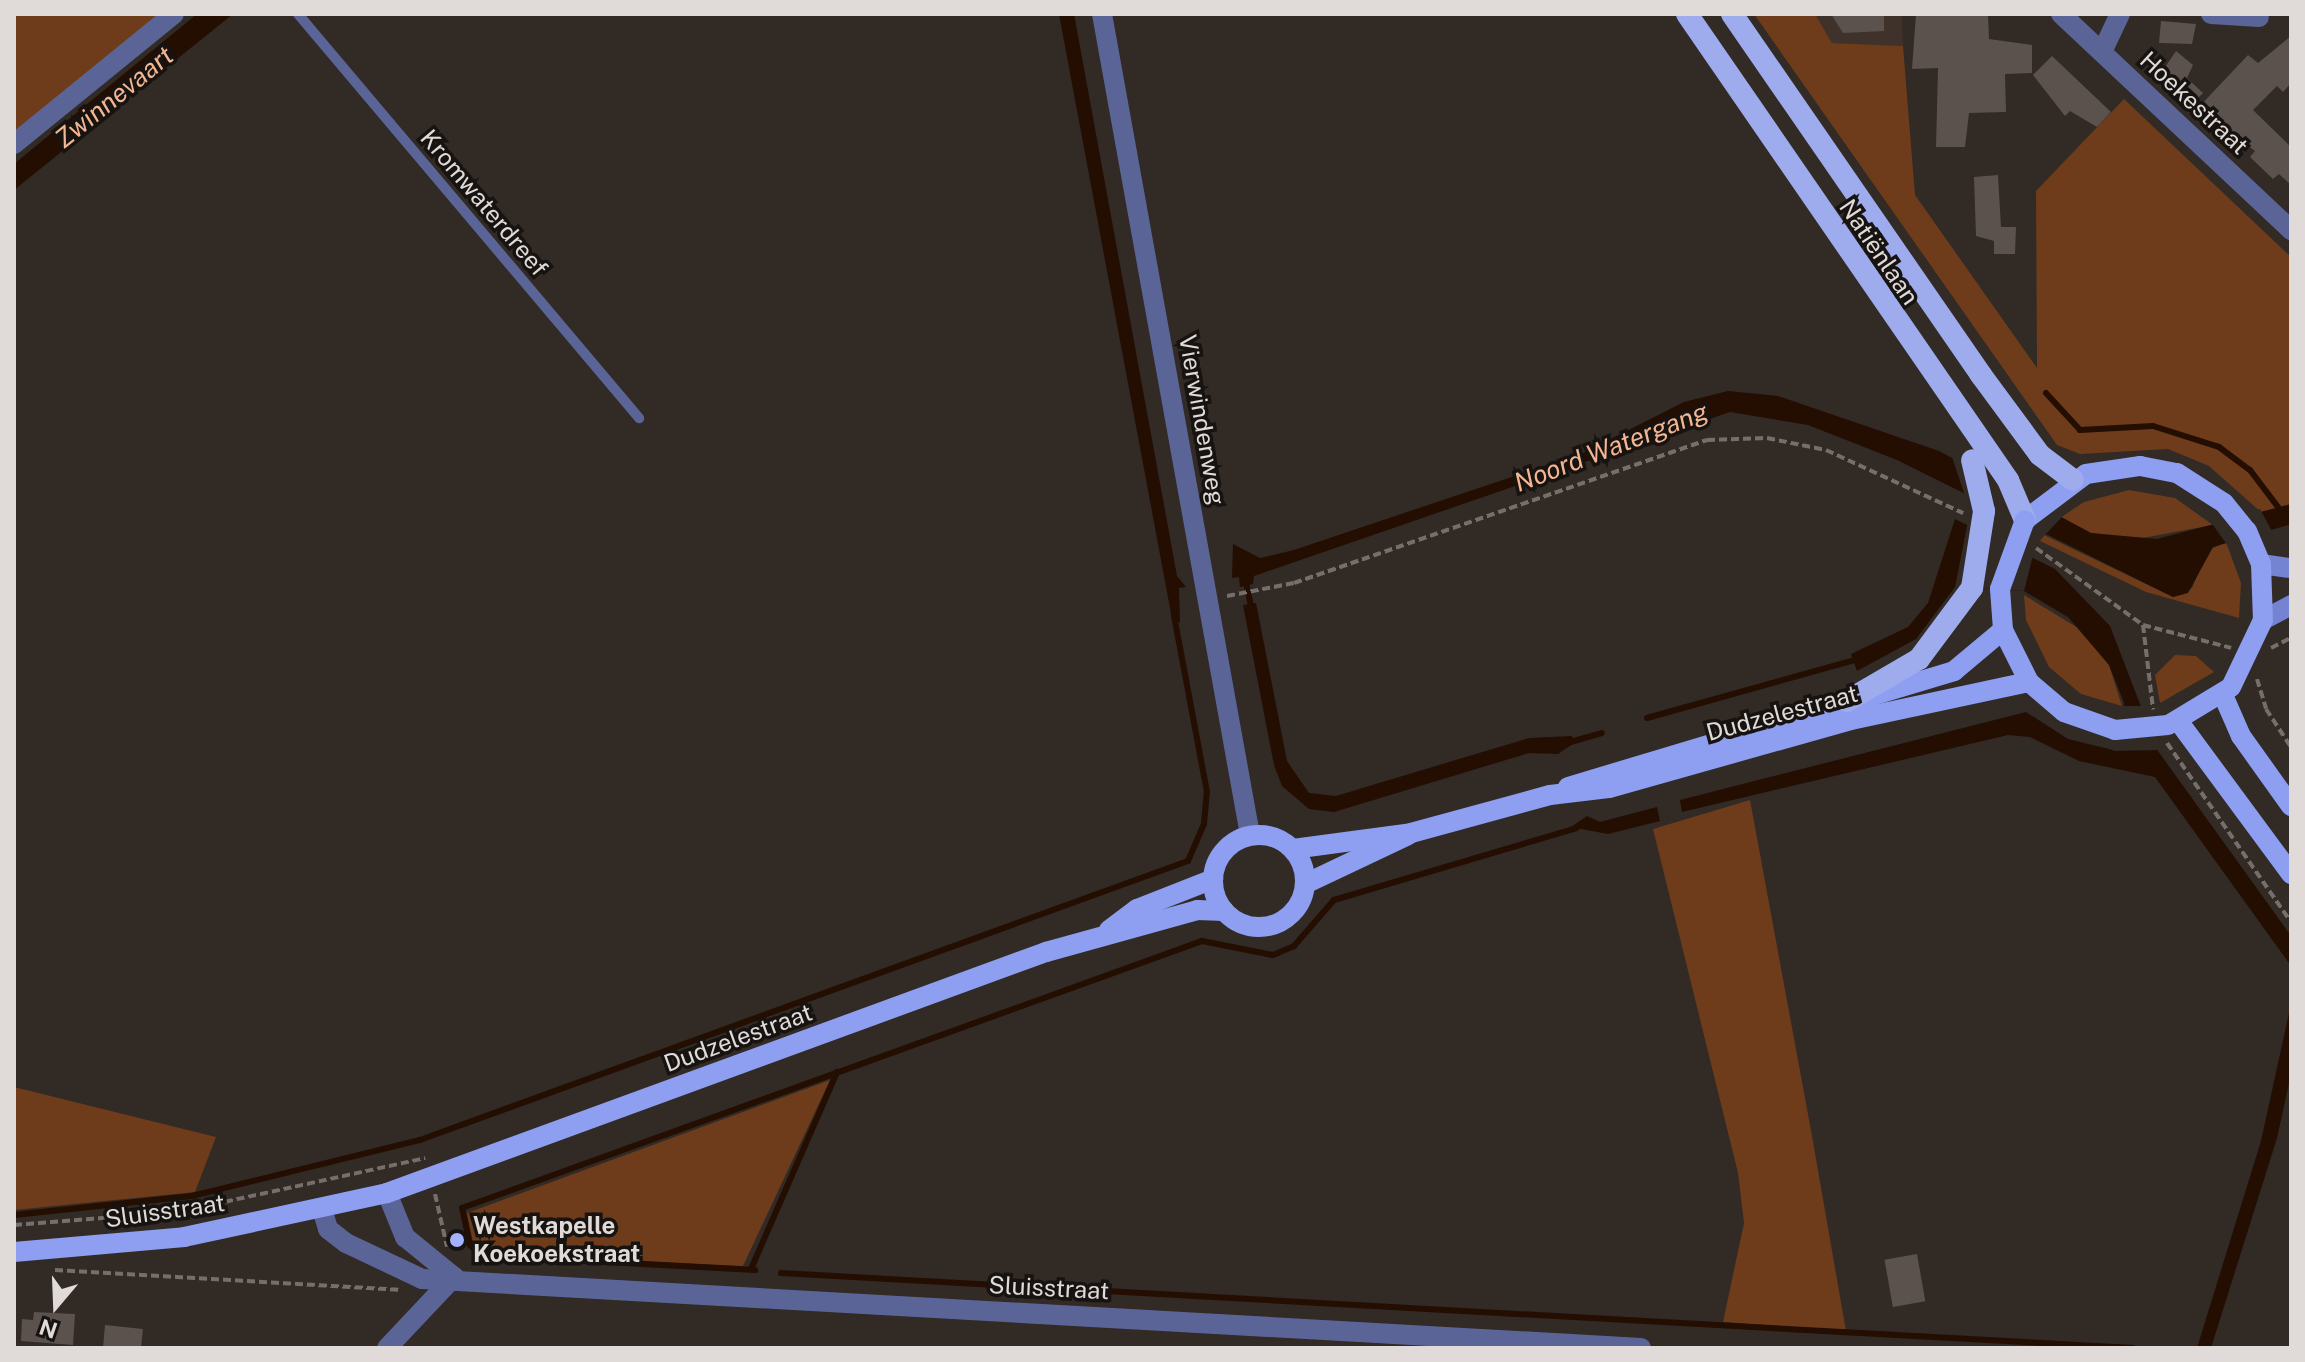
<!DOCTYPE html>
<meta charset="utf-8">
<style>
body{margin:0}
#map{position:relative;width:2305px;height:1362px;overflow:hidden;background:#312a25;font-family:"Public Sans",sans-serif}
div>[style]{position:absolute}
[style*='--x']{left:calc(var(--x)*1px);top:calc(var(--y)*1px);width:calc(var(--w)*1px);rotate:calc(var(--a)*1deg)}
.built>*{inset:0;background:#3f322b}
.green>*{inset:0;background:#6e3c1b}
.water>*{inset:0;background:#240d01}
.pier>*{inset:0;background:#312a25}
.stream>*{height:6px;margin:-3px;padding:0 3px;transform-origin:3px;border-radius:3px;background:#240d01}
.building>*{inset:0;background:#5b524d;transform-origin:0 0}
.path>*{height:4px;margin-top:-2px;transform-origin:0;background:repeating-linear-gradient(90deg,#756e6a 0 8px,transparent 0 12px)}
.service>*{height:10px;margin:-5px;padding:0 5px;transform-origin:5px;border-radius:5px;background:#5b6496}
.minor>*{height:20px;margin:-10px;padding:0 10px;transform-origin:10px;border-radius:10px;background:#5b6496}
.tertiary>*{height:20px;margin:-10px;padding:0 10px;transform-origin:10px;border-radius:10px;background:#5b6496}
.secondary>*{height:20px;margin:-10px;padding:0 10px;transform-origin:10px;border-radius:10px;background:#7583d3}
.primary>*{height:20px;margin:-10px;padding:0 10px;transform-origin:10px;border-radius:10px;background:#8e9ef0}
.primary>.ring{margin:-10px;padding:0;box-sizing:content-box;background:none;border:20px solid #8e9ef0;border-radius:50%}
.trunk>*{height:22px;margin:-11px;padding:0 11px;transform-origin:11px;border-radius:11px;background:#9eaced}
.primary-bridge>*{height:20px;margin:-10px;padding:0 10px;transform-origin:10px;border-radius:10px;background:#8e9ef0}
.trunk-bridge>*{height:22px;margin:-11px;padding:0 11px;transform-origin:11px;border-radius:11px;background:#9eaced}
.dots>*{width:22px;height:22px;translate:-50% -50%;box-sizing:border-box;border:4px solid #171311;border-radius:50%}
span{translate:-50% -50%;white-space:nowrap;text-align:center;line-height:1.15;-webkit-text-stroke:7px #171311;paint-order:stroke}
.street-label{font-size:24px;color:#e0dbd8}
.poi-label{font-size:24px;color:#e0dbd8;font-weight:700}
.left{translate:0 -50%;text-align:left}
.water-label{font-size:26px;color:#f4b691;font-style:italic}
.frame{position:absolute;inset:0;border:16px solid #e0dbd8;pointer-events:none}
.north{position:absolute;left:16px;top:1266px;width:80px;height:80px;-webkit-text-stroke:6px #171311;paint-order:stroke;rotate:199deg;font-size:22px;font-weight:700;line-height:32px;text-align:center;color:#e0dbd8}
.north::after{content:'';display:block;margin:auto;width:28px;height:36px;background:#e0dbd8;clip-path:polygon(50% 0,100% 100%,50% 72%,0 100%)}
</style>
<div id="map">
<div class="built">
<i style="clip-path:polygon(1815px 14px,1902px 14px,1903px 46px,1832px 43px)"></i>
</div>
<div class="green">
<i style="clip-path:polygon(14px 14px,168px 14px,14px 138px)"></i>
<i style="clip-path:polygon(1754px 14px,1815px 14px,1832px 43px,1903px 46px,1915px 195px,2037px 368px,2036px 191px,2124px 99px,2291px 257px,2291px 504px,2262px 513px,2209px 466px,2168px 449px,2080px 454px,2057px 445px)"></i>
<i style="clip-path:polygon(2129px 490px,2175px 498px,2213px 525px,2137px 539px,2091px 533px,2060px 518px,2084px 502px)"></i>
<i style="clip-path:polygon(2044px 535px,2173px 597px,2192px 588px,2207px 551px,2226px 542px,2241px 583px,2239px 618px,2146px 592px,2040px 541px)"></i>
<i style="clip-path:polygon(2024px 595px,2083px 631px,2109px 665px,2122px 706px,2081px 694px,2049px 667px,2026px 620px)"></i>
<i style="clip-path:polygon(2175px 655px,2196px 656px,2214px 672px,2160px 703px,2155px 675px)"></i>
<i style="clip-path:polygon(1750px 800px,1812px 1136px,1846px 1331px,1723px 1322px,1744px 1223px,1738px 1173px,1653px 829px)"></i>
<i style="clip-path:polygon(830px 1080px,743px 1266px,496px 1255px,473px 1242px,467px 1213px)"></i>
<i style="clip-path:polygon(14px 1087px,216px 1137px,195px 1192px,14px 1210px)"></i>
</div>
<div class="water">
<i style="clip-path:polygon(197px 14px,233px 14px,14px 190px,14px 164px)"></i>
<i style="clip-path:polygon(1059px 14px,1074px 14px,1177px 576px,1186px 587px,1179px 588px,1180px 622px,1173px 624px)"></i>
<i style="clip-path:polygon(1728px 391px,1778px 396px,1939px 451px,2091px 533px,2157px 539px,2291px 504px,2291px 524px,2213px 547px,2188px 593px,2173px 597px,1897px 460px,1808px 425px,1730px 412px,1254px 576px,1253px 584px,1240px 587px,1239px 577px,1232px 578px,1233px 544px,1260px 558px,1294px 550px,1583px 453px,1684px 402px)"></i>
<i style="clip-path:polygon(1955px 519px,2055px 569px,2110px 626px,2158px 751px,2291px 936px,2291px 966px,2155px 777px,2079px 761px,2030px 737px,2008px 735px,1682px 812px,1680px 800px,2026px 712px,2068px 739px,2117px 751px,2124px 703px,2109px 665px,2068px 617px,2024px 591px,1955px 587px,1916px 639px,1857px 671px,1851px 654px,1908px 627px,1928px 603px)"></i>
<i style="clip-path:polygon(1256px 603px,1287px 761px,1309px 793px,1336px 796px,1529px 738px,1572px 736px,1574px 743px,1558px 754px,1529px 753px,1334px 812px,1309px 809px,1282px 786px,1274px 765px,1243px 605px)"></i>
<i style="clip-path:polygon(1657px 807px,1660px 821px,1608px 834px,1571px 827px,1587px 816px,1600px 822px)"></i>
<i style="clip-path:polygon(2291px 1004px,2291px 1074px,2277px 1138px,2211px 1348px,2197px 1348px,2261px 1141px)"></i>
</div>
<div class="pier">
<i style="clip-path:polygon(1951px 454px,2064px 515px,2042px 538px,1966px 499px)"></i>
<i style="clip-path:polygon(2260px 509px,2273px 533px,2228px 546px,2210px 521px)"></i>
<i style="clip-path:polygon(1968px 521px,2034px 552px,2024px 591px,1955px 587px)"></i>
<i style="clip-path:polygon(2118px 706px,2146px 706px,2163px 750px,2113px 751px)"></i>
</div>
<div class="stream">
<i style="--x:2046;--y:393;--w:50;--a:47.4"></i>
<i style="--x:2080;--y:430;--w:73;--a:-3.1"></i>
<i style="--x:2153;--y:426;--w:69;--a:17.7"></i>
<i style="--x:2219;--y:447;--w:39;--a:37"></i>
<i style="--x:2250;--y:470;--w:56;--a:52.9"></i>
<i style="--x:1245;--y:578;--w:34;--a:78"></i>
<i style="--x:1647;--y:718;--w:219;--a:-15.6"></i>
<i style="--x:1567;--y:743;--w:36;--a:-16"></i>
<i style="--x:14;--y:1215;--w:179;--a:-6.1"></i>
<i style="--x:192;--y:1196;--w:235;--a:-13.8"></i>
<i style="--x:420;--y:1140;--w:817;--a:-19.97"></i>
<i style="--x:1188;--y:861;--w:40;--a:-66.6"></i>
<i style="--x:1204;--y:824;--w:32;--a:-85"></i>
<i style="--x:1207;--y:792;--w:179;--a:-100.6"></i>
<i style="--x:751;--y:1269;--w:215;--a:-66.4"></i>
<i style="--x:755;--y:1270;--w:275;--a:-176.9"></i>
<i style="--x:480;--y:1255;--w:14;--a:-135"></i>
<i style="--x:470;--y:1245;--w:38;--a:-102"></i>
<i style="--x:462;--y:1208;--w:787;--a:-19.84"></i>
<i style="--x:1202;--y:941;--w:72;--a:11.2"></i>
<i style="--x:1273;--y:955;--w:23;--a:-23"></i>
<i style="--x:1294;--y:946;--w:61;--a:-49"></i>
<i style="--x:1334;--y:900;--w:253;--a:-16.5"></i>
<i style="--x:781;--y:1273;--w:1354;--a:3.18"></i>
</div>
<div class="building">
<i style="clip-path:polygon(1831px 14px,1884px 14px,1884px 31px,1843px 33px)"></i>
<i style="clip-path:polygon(1916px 14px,1988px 14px,1989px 39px,2032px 45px,2032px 73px,2005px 74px,2006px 112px,1969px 113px,1965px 147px,1936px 147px,1938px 68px,1912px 69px)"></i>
<i style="clip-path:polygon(2161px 21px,2196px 24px,2192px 44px,2159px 43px)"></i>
<i style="clip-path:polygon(2291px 36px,2291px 83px,2283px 92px,2277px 86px,2253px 110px,2291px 147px,2291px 185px,2279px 174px,2273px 179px,2250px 157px,2255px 151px,2198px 108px,2248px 55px,2258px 63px)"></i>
<i style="clip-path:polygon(2176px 51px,2193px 65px,2187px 78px,2203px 93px,2188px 108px,2157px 79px)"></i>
<i style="clip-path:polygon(2052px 56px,2111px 112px,2097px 127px,2070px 111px,2065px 116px,2033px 75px)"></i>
<i style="clip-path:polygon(1998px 175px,2001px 227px,2016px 227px,2015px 254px,1994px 254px,1994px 241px,1976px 236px,1974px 177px)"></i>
<i style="left:1917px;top:1254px;width:48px;height:33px;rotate:80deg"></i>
<i style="clip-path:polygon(34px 1312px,75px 1314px,73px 1345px,21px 1341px,22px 1319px,33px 1320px)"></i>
<i style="clip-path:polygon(105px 1325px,143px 1329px,141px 1348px,103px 1348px)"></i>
</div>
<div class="path">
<i style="--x:2036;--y:548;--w:132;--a:35.7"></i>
<i style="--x:2143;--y:625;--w:91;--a:14.6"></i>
<i style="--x:1227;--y:596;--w:68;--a:-11"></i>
<i style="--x:1294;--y:583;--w:437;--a:-19.1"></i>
<i style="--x:1707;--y:440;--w:60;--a:-1.9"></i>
<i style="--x:1767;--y:438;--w:60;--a:11.5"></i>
<i style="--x:1826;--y:450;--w:151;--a:24.7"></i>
<i style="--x:2143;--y:625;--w:85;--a:83.2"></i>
<i style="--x:2271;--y:648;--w:22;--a:-27"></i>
<i style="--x:2257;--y:679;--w:31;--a:73"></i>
<i style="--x:2266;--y:709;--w:45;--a:56.7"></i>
<i style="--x:2167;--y:743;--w:218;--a:55.3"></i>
<i style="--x:435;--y:1194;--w:54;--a:77.2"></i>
<i style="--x:14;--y:1225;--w:165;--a:-4.5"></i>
<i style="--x:178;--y:1212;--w:253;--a:-12.3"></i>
<i style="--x:55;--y:1270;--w:344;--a:3.3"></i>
</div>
<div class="service">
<i style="--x:298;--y:14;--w:529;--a:49.83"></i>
</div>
<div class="minor">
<i style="--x:1102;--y:14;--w:834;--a:79.78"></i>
<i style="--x:2061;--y:14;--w:316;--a:43.2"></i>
<i style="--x:2211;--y:14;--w:48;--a:3.6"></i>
<i style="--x:2102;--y:52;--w:42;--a:-64.7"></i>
<i style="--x:14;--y:144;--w:206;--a:-39.1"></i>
<i style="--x:387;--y:1348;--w:98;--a:-46.7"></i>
</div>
<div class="tertiary">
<i style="--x:387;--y:1193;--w:48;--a:67.8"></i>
<i style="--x:405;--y:1237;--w:63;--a:39.2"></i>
<i style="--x:322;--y:1209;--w:21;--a:73"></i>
<i style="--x:328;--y:1229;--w:23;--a:38"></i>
<i style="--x:346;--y:1243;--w:84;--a:25.3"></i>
<i style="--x:422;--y:1279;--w:1221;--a:3.24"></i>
</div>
<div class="secondary">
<i style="--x:2261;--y:564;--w:30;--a:8"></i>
<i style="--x:2263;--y:620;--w:32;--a:-28"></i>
</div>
<div class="primary">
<i style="--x:2025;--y:520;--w:76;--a:-37"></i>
<i style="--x:2086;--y:474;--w:55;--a:-8.4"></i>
<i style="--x:2140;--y:466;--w:38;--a:11"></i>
<i style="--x:2177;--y:473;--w:56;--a:32.6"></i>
<i style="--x:2224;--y:503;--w:36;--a:51"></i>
<i style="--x:2247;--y:531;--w:36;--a:67"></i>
<i style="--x:2261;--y:564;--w:56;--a:88"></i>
<i style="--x:2000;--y:589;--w:41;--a:85.8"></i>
<i style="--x:2003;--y:630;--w:58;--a:63.4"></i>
<i style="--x:2029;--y:682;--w:46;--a:40.6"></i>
<i style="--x:2064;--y:712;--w:54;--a:19.4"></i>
<i style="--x:2223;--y:695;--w:45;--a:66.3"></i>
<i style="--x:2241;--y:736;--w:86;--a:54.5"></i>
<i style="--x:2179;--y:722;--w:189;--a:53.6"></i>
<i style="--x:2170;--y:724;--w:71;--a:-31.2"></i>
<i style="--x:1568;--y:787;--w:403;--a:-16.7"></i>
<i style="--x:1954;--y:671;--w:64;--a:-39.9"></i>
<i class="ring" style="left:1213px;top:835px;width:72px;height:72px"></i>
<i style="--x:1293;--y:849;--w:119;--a:-7.7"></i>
<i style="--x:1411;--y:833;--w:144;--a:-15.3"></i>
<i style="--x:1550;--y:795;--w:59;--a:-6.8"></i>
<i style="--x:1609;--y:788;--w:251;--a:-15.7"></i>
<i style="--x:1851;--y:720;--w:182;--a:-12.1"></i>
<i style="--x:1305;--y:884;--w:114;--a:-25.4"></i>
<i style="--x:1109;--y:930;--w:35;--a:-37"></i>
<i style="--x:1137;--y:909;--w:82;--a:-21.5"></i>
<i style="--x:14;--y:1252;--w:171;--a:-5"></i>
<i style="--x:184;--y:1237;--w:208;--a:-12.2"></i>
<i style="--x:387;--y:1193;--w:702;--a:-20.09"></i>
<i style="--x:1046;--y:952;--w:157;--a:-15.5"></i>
<i style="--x:1197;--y:910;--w:27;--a:2"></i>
</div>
<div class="trunk">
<i style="--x:1687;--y:14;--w:566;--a:55.44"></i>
<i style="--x:2008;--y:480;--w:43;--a:67"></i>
<i style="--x:1732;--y:14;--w:439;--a:55.4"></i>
<i style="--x:1981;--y:375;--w:99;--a:53.6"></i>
<i style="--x:2040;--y:455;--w:41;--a:37.1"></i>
<i style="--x:1847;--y:701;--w:83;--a:-30.3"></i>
<i style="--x:1919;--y:659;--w:89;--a:-53.3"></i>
</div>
<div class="primary-bridge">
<i style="--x:2000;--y:589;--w:73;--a:-70.1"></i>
<i style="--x:2231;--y:687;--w:74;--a:-64.5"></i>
<i style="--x:2115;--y:730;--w:53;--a:-5.4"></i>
</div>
<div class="trunk-bridge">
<i style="--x:1972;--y:588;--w:78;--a:-81.1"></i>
<i style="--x:1984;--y:511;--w:52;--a:-103.2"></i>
</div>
<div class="dots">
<i style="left:457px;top:1240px;background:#a3b2fd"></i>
</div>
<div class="street-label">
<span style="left:2194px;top:103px;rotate:43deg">Hoekestraat</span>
<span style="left:484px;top:203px;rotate:50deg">Kromwaterdreef</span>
<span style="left:1879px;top:252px;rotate:56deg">Natiënlaan</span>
<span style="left:1202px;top:420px;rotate:80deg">Vierwindenweg</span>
<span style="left:1782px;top:713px;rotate:-15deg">Dudzelestraat</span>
<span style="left:738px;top:1038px;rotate:-20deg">Dudzelestraat</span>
<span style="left:165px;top:1211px;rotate:-8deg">Sluisstraat</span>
<span style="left:1049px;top:1288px;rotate:3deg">Sluisstraat</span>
</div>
<div class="poi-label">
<span class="left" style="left:473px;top:1240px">Westkapelle<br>Koekoekstraat</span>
</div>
<div class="water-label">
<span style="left:114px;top:97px;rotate:-39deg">Zwinnevaart</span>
<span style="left:1611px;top:447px;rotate:-21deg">Noord Watergang</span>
</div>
<div class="frame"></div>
<div class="north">N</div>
</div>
